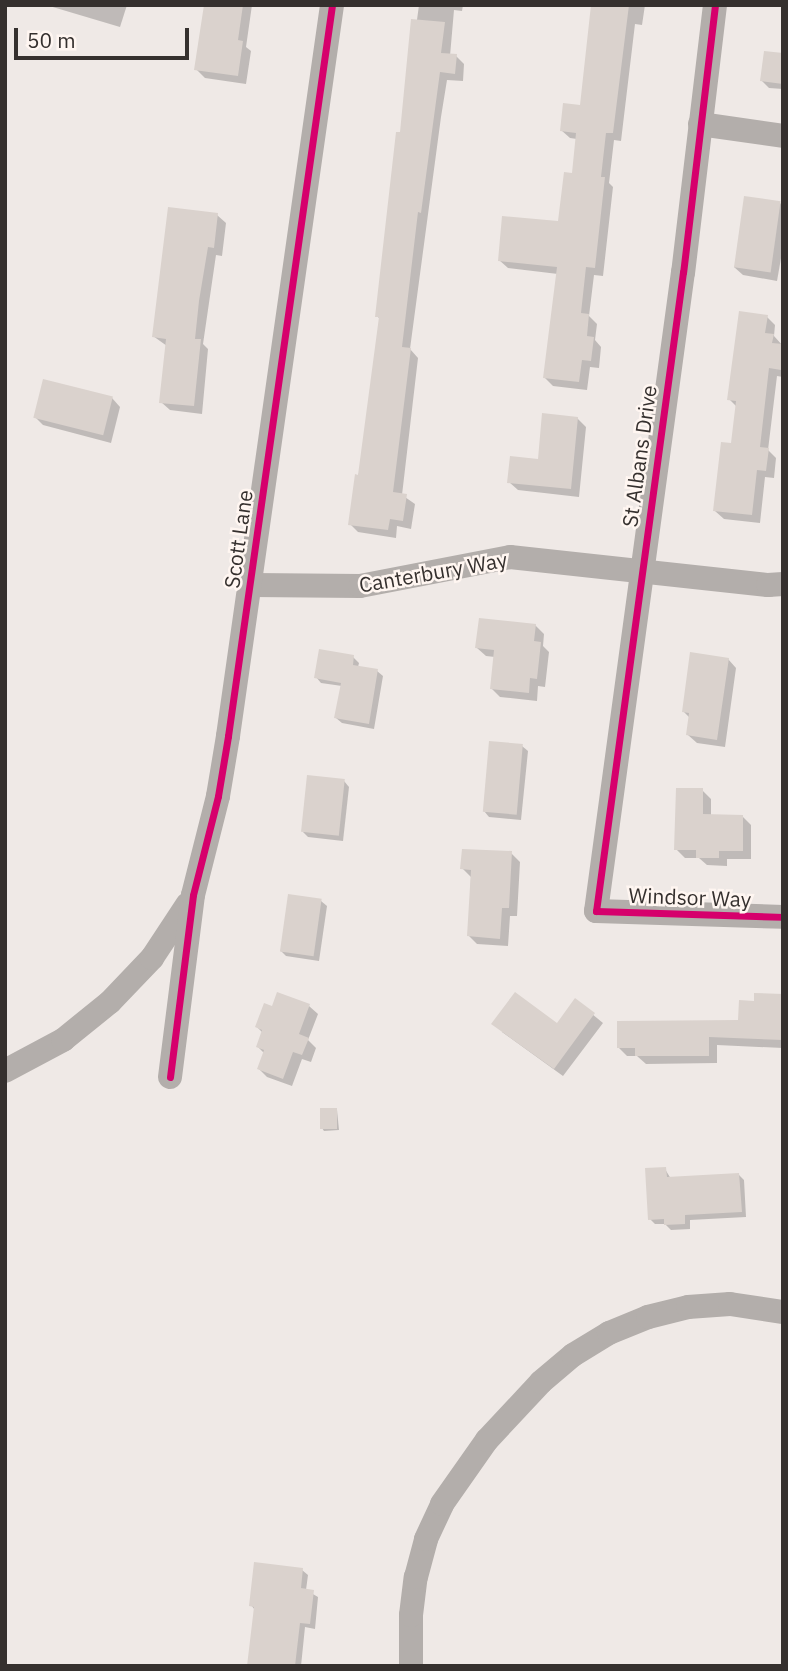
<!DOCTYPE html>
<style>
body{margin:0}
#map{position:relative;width:788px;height:1671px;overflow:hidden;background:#efe9e6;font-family:"IBM Plex Sans",sans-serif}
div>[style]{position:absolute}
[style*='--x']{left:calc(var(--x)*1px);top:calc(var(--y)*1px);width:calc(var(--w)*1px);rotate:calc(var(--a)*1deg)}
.shadow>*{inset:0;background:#0003;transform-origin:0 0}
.building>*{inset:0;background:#dad2cd;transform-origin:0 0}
.minor>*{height:24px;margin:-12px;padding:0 12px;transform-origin:12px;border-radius:12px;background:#b3aeab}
.cycleway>*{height:7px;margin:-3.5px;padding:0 3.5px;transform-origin:3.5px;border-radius:3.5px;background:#d6006c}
span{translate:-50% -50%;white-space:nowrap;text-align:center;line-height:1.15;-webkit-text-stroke:5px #fff6f1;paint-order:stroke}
.street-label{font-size:21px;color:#35302e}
.frame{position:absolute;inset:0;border:7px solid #35302e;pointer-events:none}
.scale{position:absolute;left:14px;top:28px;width:175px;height:32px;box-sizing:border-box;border:4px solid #35302e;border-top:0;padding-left:9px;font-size:21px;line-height:24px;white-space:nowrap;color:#35302e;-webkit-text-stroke:5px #fff6f1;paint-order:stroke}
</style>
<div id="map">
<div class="shadow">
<i style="clip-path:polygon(46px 5px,127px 5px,120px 27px)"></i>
<i style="clip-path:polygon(205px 5px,252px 5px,246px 47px,251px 51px,246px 84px,205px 78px,196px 69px)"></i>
<i style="clip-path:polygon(419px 5px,463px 5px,462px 11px,454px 10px,450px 56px,456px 56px,464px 64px,463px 81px,447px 80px,441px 117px,410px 349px,418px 358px,402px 495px,415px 504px,411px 529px,397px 526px,396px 538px,358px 532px,350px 524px,368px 421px,381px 320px,377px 316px)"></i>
<i style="clip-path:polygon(594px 5px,645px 5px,642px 25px,635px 24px,621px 141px,614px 140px,609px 183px,613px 187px,603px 276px,594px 275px,589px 316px,597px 324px,595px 340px,601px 347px,599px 368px,590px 367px,587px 390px,553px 386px,545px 378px,558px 274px,508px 268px,499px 260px,560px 223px,574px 175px,577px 139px,570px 138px,561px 130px,581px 107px)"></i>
<i style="clip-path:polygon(783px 55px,783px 89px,769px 88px,762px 81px)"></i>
<i style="clip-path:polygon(780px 203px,783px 206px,783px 247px,777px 281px,743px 275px,734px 267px)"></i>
<i style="clip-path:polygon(217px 215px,226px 223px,222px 256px,216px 255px,203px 344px,208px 349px,202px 414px,170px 410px,161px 402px,167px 346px,153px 336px)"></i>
<i style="clip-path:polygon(767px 317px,775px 325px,774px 336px,783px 346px,783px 377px,777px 376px,768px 450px,776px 458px,774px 478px,765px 477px,760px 523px,724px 519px,715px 511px,733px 445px,737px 407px,729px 399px)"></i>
<i style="clip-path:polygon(112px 398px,120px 407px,111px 443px,43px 425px,34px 416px)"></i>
<i style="clip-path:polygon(577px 418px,586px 427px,579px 497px,518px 490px,509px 482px,539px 461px)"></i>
<i style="clip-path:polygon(535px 625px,544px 634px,543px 646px,549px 652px,545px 687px,538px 686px,537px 701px,500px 697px,492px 689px,495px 657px,486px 656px,477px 648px)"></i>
<i style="clip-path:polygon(353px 657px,359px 663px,358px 667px,377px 671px,383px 676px,374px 729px,342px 723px,336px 718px,342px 686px,321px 683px,316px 677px)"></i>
<i style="clip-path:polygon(728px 659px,736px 668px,725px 747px,697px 743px,688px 735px,690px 718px,684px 712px)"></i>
<i style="clip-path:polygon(522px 746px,528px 751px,521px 820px,489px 817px,484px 811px)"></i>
<i style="clip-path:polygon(344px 781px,349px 787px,343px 841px,308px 837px,303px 832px)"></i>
<i style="clip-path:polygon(702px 790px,711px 799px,711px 816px,743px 817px,751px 825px,751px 859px,727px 859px,727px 866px,707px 865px,699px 858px,685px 858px,676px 849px)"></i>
<i style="left:781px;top:817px;width:2px;height:27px"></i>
<i style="clip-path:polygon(511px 853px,520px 862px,517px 916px,510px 916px,508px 946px,477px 944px,469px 936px,471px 877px,462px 868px)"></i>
<i style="clip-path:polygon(321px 901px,327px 906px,319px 961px,286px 956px,281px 951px)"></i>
<i style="clip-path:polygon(783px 995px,783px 1048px,717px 1045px,717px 1063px,646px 1064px,637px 1056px,627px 1056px,619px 1048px,740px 1022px,755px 1003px)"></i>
<i style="clip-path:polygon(575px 1000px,603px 1023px,563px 1076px,502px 1032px,557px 1026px)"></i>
<i style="clip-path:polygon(309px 1006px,318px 1014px,308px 1040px,316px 1048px,311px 1062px,302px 1059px,292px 1086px,267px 1077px,259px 1069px,264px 1053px,258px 1047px,263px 1033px,257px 1027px,273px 1008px)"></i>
<i style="clip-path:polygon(337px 1110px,339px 1130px,324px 1131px,322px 1128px)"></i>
<i style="clip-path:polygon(665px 1169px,671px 1179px,739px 1175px,744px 1180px,746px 1217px,690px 1220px,690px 1229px,671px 1230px,665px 1224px,655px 1224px,650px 1219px)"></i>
<i style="clip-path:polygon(302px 1570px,308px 1575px,306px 1590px,318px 1597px,315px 1629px,305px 1627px,301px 1666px,250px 1666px,255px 1610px,251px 1605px)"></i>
</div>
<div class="building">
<i style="clip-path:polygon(204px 5px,243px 5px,238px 40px,243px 41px,238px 76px,194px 70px)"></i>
<i style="clip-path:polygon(591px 5px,629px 5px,613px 133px,606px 133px,601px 177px,605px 177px,595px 268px,586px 267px,581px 313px,589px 314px,587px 336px,594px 337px,591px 361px,582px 360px,579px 382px,543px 378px,557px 267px,498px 261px,502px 216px,558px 221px,564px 172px,572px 173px,576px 133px,560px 131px,563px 103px,580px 105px)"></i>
<i style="clip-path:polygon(411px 19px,445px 22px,441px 53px,457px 54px,455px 74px,440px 72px,421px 213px,418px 212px,402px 347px,411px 348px,393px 492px,407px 494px,403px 521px,390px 519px,388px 530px,348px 525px,355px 474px,358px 475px,379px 317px,375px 317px,396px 132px,400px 132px)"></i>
<i style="clip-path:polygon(764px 51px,783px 53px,783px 84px,760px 81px)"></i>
<i style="left:744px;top:196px;width:37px;height:72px;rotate:8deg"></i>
<i style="clip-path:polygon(168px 207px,218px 213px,214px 248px,208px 247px,199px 301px,195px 339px,201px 339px,194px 406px,159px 403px,166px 339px,152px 337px)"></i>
<i style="clip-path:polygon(739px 311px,768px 315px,765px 333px,774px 334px,772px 343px,783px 344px,781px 370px,769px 368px,760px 447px,769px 448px,766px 471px,757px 470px,752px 515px,713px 511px,721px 442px,731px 443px,736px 401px,727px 400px)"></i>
<i style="left:43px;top:379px;width:72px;height:40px;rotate:14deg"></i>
<i style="clip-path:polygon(542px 413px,578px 417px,571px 489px,507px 483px,510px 456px,538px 459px)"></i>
<i style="clip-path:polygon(479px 618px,536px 624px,534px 641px,541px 642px,537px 679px,530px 678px,529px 693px,490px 689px,494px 650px,475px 648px)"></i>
<i style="clip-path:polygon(319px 649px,354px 655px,353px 665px,378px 669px,369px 724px,334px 718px,341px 683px,314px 678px)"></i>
<i style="clip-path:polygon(690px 652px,729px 658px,717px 740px,686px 735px,689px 713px,682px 712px)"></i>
<i style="left:489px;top:741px;width:34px;height:71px;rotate:5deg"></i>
<i style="left:307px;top:775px;width:38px;height:57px;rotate:6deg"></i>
<i style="clip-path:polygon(676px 788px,703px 788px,703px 814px,743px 815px,743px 851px,719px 851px,719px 858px,696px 858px,696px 850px,674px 850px)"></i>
<i style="clip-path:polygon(462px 849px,512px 851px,509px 908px,502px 908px,500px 939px,467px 936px,471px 870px,460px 869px)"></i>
<i style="left:288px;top:894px;width:34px;height:58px;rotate:8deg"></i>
<i style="clip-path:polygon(277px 992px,310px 1004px,299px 1034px,309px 1038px,302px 1055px,293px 1052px,283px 1079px,257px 1069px,264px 1050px,256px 1047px,262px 1030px,255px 1027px,264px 1003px,272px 1006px)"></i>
<i style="clip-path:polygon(515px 992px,557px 1023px,575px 998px,595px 1013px,554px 1069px,491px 1024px)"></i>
<i style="clip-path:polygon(754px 993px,783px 994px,783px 1040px,709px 1037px,709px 1056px,635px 1056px,635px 1048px,617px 1048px,617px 1021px,738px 1020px,739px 1000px,754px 1001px)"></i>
<i style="left:320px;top:1108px;width:17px;height:21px"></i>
<i style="clip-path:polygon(666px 1167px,667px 1177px,739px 1173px,742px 1212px,685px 1215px,685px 1224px,664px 1225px,664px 1219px,648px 1220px,645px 1168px)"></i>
<i style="clip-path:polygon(254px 1562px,303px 1568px,301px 1588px,314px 1590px,310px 1624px,300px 1623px,295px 1666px,247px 1666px,254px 1607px,249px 1606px)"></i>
</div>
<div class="minor">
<i style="--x:715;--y:5;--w:269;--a:96.8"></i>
<i style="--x:683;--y:272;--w:645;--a:97.75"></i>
<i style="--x:596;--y:911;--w:187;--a:1.8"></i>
<i style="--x:700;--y:124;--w:84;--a:8.2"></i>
<i style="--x:250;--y:585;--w:110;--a:0.5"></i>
<i style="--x:360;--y:586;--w:153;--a:-10.9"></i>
<i style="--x:510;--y:557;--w:260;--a:6.2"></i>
<i style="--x:768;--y:585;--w:15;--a:-4"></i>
<i style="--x:5;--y:1071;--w:66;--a:-28.1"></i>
<i style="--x:63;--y:1040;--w:60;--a:-39"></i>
<i style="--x:110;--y:1002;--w:61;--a:-46.3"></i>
<i style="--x:152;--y:958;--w:64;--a:-56.6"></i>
<i style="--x:170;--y:1077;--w:183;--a:-82.8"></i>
<i style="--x:193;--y:895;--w:102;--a:-75.8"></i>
<i style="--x:218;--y:796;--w:61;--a:-80.5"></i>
<i style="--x:228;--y:736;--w:738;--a:-81.9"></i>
<i style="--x:411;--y:1666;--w:51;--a:-90"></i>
<i style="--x:411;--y:1615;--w:38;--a:-83"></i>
<i style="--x:416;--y:1577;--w:39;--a:-75"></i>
<i style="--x:426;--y:1539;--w:38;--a:-65"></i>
<i style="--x:442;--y:1504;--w:78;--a:-54.9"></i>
<i style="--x:487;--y:1440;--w:79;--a:-47"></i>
<i style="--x:541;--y:1382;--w:42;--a:-40.2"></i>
<i style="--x:573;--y:1355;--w:42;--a:-31.4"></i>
<i style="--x:609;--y:1333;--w:42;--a:-22.3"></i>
<i style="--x:648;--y:1317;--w:41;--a:-14"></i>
<i style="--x:688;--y:1307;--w:42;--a:-4.1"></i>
<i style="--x:730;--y:1304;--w:54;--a:8.6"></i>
</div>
<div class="cycleway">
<i style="--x:715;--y:5;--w:269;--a:96.8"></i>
<i style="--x:683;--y:272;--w:645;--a:97.75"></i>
<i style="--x:596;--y:911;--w:187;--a:1.8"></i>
<i style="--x:170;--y:1077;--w:183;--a:-82.8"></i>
<i style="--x:193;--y:895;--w:102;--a:-75.8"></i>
<i style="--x:218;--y:796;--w:61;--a:-80.5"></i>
<i style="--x:228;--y:736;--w:738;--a:-81.9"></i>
</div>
<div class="street-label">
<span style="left:639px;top:456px;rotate:-82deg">St Albans Drive</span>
<span style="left:238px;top:539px;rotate:-82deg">Scott Lane</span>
<span style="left:433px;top:572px;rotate:-10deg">Canterbury Way</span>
<span style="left:690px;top:897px;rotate:2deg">Windsor Way</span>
</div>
<div class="frame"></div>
<div class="scale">50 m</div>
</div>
